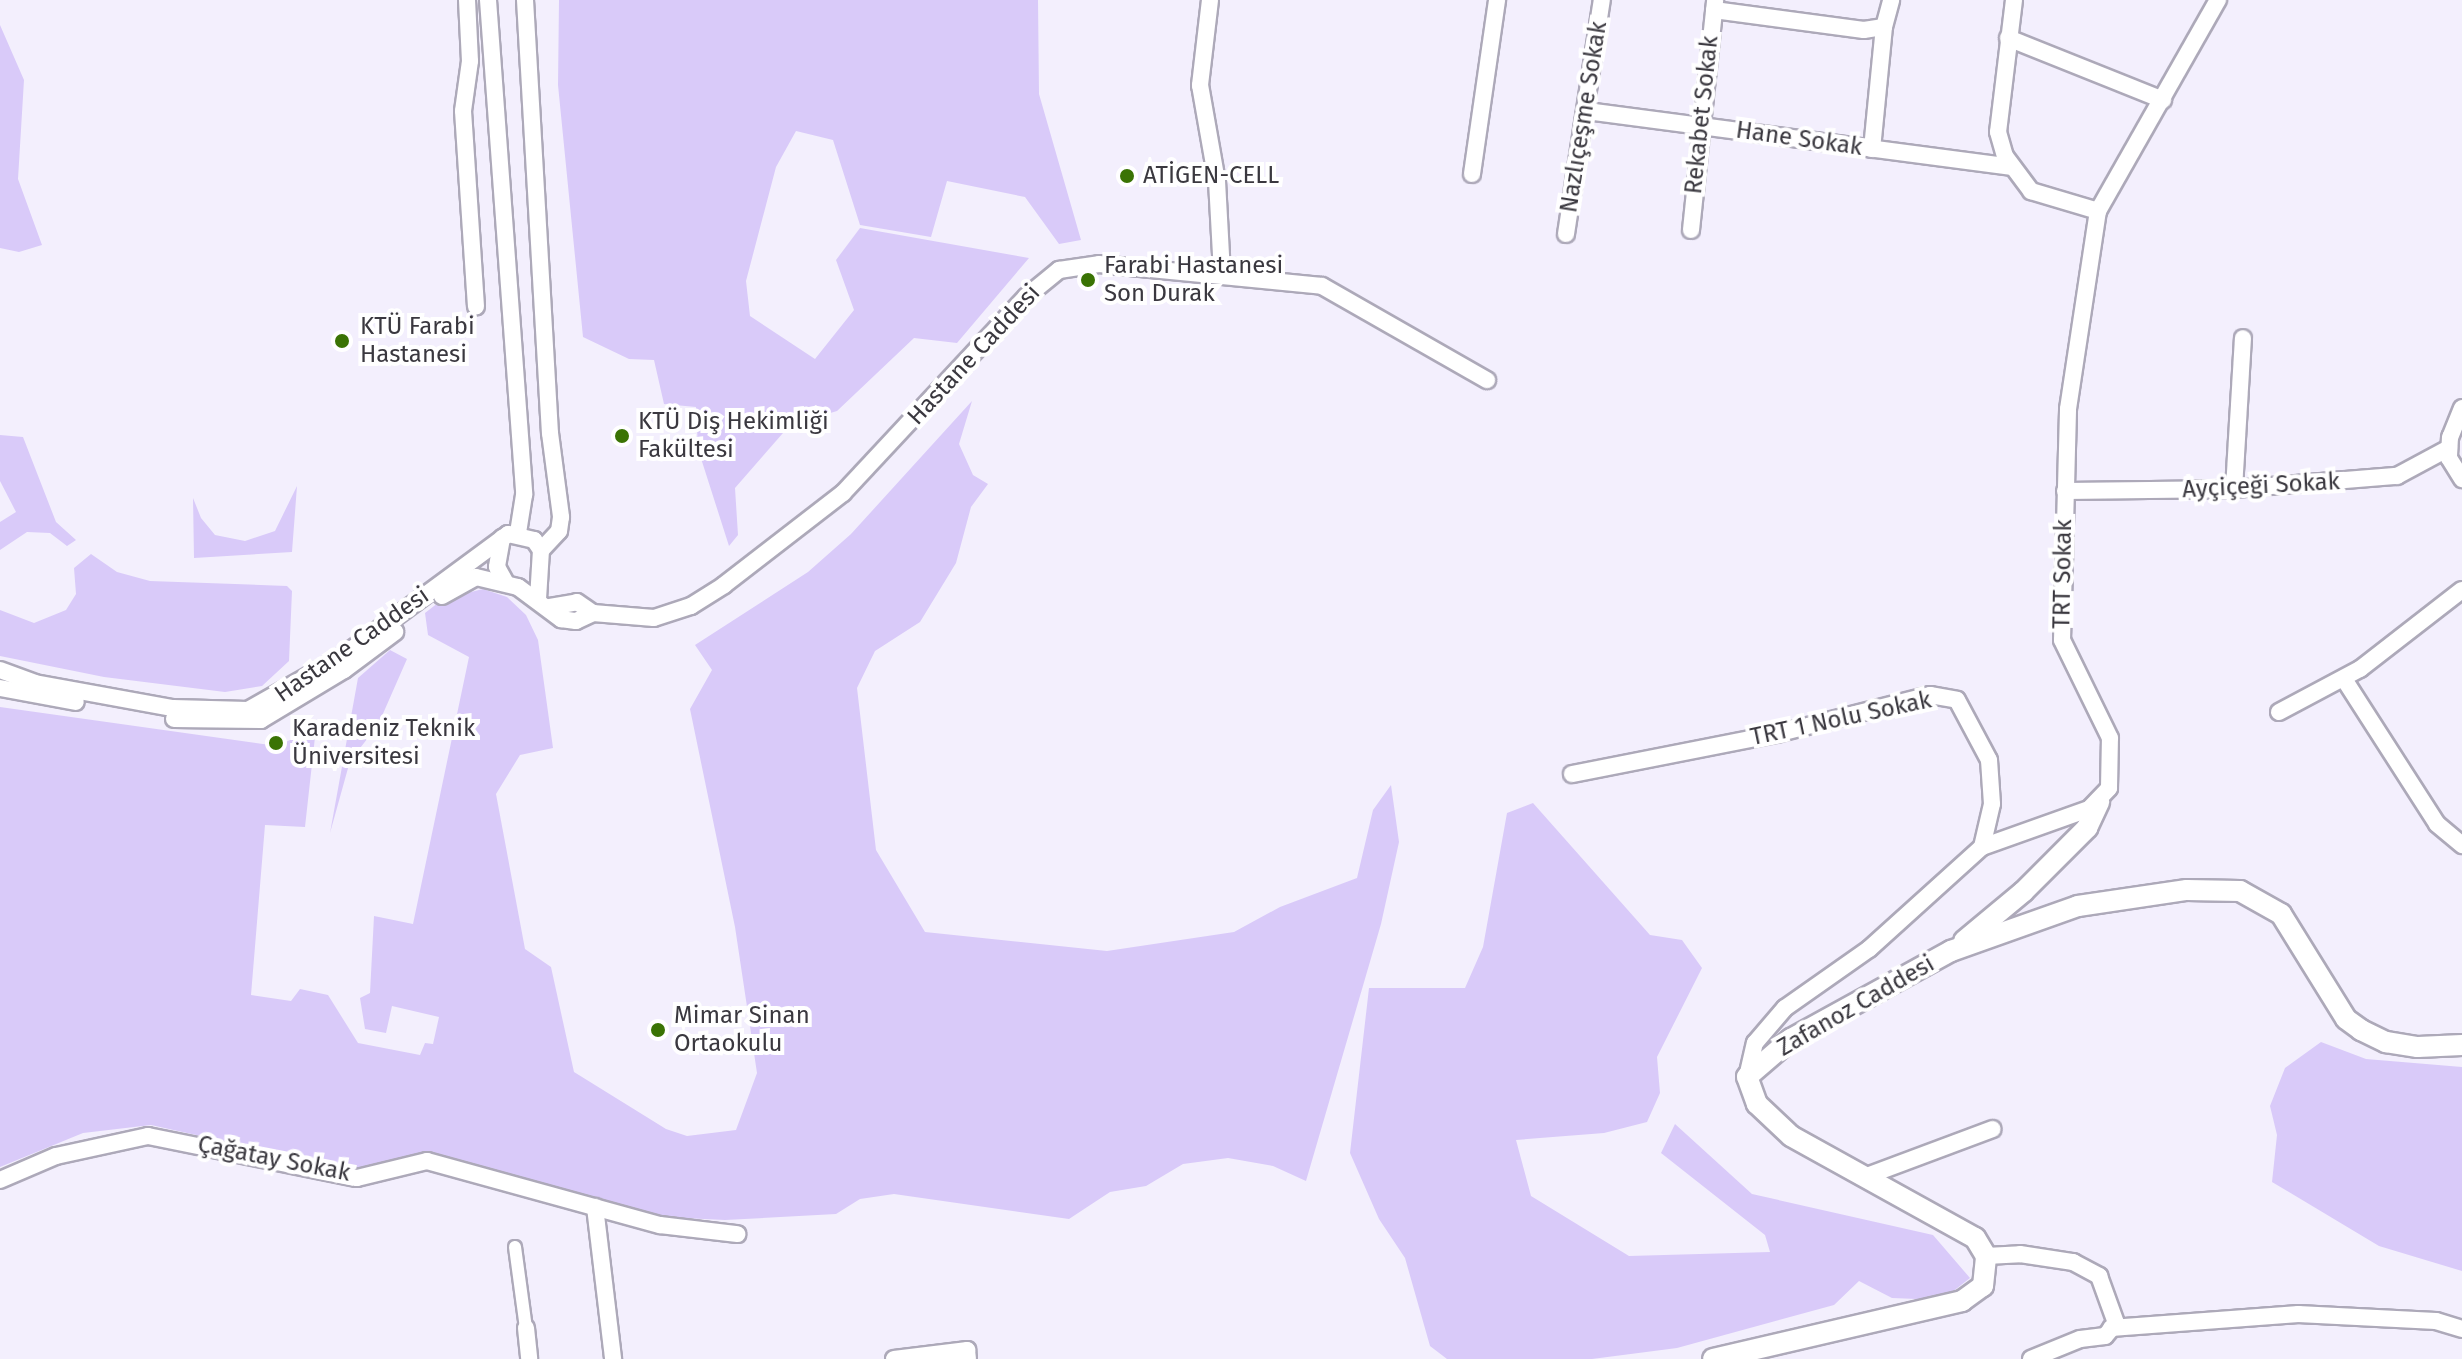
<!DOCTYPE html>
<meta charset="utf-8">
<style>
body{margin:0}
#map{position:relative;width:2462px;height:1359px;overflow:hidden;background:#f3effd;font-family:"Fira Sans",sans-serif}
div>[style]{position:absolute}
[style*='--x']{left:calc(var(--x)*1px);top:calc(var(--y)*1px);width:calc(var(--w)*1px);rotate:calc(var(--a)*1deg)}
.green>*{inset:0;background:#d9caf9}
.roads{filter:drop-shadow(2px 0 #ada9b9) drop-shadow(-2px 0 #ada9b9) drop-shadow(0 2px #ada9b9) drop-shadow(0 -2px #ada9b9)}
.pedestrian>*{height:12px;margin:-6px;padding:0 6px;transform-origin:6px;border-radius:6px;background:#fff}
.minor>*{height:16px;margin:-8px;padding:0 8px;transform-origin:8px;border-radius:8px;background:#fff}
.tertiary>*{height:20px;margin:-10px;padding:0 10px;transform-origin:10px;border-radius:10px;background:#fff}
.dots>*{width:22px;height:22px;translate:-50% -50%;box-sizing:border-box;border:4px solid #fff;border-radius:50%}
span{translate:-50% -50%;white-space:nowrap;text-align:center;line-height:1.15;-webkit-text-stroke:8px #fff;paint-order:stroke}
.street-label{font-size:24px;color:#3a383f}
.poi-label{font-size:24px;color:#3a383f}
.left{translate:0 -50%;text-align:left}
</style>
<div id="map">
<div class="green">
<i style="clip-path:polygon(559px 0,1038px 0,1039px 94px,1081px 240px,1059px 244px,1025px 197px,947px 181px,931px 237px,860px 225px,833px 140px,796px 131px,776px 167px,746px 281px,750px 316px,815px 359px,854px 310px,836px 260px,860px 228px,1029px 258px,957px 343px,914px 338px,837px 411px,790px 425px,735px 488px,738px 535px,729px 546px,698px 449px,696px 407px,664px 404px,654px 360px,629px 359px,583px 337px,558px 85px)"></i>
<i style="clip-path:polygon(0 25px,24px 80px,18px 179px,42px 245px,19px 252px,0 248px)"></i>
<i style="clip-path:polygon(972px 401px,959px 444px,973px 475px,988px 484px,971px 507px,956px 563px,920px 622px,875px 651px,857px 688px,876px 850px,925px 932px,1107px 951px,1234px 932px,1280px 907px,1357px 878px,1373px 810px,1391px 785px,1399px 842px,1381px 924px,1306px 1181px,1273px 1166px,1228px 1158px,1183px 1164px,1146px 1186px,1110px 1192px,1069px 1219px,894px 1194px,860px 1199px,836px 1214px,725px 1220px,662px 1217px,432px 1152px,358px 1171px,151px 1125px,83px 1133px,0 1167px,0 707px,277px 746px,316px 728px,305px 827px,265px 825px,251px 995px,291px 1001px,300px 989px,328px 995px,358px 1043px,420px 1055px,425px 1043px,433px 1044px,439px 1017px,392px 1006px,386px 1033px,365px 1029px,360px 998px,370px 993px,374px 916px,413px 924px,469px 657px,428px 635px,425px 613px,443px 599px,483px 589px,507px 597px,526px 615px,538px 640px,553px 748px,520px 755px,496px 794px,525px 949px,551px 967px,574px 1072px,666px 1129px,687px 1136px,736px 1130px,757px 1073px,735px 927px,690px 709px,712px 670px,695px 645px,808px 572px,851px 534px)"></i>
<i style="clip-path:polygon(0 435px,23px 437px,56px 522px,76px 540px,67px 546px,50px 533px,27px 532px,0 550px,0 522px,16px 512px,0 481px)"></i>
<i style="clip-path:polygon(297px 486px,292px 552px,194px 558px,193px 498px,201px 518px,215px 535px,245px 541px,275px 531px)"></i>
<i style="clip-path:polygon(91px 554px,117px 572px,150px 581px,287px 586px,292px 591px,289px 661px,262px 686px,225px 692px,104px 677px,0 656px,0 610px,34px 623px,66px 610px,76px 594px,74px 568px)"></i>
<i style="clip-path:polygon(390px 650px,407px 659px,378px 725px,350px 761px,330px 833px,358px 678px)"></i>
<i style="clip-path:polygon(1533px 803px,1650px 935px,1682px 940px,1702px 968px,1657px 1057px,1660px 1093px,1647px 1122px,1604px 1133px,1516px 1140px,1531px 1196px,1629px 1256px,1770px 1252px,1765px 1235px,1661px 1153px,1675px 1124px,1752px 1194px,1933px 1235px,1970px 1278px,1942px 1300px,1892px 1298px,1859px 1281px,1834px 1305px,1677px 1348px,1592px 1359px,1447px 1359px,1430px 1346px,1405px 1258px,1379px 1219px,1350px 1153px,1369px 988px,1465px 988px,1483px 947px,1507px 813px)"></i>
<i style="clip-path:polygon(2321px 1042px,2366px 1059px,2462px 1067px,2462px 1271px,2379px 1246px,2272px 1182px,2277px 1135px,2270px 1106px,2285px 1068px)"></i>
</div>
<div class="roads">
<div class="pedestrian">
<i style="--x:515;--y:1247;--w:82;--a:82.3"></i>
</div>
<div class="minor">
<i style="--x:467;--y:0;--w:61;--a:87.2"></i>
<i style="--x:470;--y:61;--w:50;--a:98"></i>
<i style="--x:463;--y:111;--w:196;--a:86.2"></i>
<i style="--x:488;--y:0;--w:496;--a:85.8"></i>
<i style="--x:524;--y:495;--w:38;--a:99"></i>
<i style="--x:525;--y:0;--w:434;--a:86.7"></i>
<i style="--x:550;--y:433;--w:85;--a:82.5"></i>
<i style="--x:561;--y:517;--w:14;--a:98"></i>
<i style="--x:559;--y:531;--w:26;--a:133"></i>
<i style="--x:1210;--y:0;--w:86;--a:96.7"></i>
<i style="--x:1200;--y:85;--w:97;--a:80"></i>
<i style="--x:1217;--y:181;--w:93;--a:86.9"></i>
<i style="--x:2014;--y:0;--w:133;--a:96.9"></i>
<i style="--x:1998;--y:132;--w:25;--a:74"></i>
<i style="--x:2005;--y:156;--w:44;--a:53.4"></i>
<i style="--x:2031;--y:191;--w:70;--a:16.6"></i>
<i style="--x:1714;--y:10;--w:151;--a:7.6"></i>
<i style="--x:1864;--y:30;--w:20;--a:-9"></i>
<i style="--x:1884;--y:27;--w:28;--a:-75"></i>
<i style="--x:2008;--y:38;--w:167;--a:21.8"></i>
<i style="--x:1587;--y:111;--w:427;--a:7.5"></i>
<i style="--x:1872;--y:149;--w:123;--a:-84.4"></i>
<i style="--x:1472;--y:174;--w:176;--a:-81.8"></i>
<i style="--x:1691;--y:230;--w:231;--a:-84"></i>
<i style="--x:1566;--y:234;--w:237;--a:-81.3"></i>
<i style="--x:2462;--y:408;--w:31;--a:112"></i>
<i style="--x:2450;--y:437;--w:21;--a:93"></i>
<i style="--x:2449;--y:458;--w:25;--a:58"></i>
<i style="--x:2234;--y:489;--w:151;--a:-86.6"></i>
<i style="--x:2065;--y:491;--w:169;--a:-0.7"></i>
<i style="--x:2234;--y:489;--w:164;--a:-4.6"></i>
<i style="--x:2397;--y:476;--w:59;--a:-28.3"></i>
<i style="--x:502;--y:538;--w:29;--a:100"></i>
<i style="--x:497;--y:567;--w:18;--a:61"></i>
<i style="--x:442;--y:596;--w:39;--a:-29"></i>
<i style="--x:476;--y:577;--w:43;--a:13.4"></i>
<i style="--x:518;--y:587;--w:54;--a:36.7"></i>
<i style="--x:561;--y:619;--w:15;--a:8"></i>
<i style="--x:576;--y:621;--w:19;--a:-25"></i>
<i style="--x:550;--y:607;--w:27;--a:-10"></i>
<i style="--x:577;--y:602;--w:19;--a:35"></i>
<i style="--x:593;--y:613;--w:61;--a:4.7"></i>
<i style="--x:654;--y:618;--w:39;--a:-18"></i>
<i style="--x:691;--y:606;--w:39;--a:-32"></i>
<i style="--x:724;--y:585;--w:150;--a:-37.7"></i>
<i style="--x:843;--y:493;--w:268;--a:-47"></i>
<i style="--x:1026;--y:297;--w:43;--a:-39.3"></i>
<i style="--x:1059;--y:270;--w:40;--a:-8.5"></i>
<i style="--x:1099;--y:264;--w:224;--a:5.6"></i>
<i style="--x:1322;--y:286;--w:190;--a:29.7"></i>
<i style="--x:0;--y:670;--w:37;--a:20"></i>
<i style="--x:35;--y:683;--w:140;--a:10.3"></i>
<i style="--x:173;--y:708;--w:75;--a:1.5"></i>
<i style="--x:248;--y:710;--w:106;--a:-29.5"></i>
<i style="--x:340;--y:658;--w:209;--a:-36.4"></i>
<i style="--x:508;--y:534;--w:27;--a:13"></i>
<i style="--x:534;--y:540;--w:12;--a:55"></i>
<i style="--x:541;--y:550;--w:49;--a:93.5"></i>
<i style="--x:2344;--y:679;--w:172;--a:57.3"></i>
<i style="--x:2437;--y:824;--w:33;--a:40"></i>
<i style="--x:0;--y:688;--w:77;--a:10.4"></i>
<i style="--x:2279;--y:712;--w:92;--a:-28"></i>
<i style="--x:2360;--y:669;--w:129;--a:-37.8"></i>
<i style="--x:174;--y:719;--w:87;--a:0.7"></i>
<i style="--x:261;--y:720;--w:97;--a:-31.1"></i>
<i style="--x:344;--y:670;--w:64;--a:-36.7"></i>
<i style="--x:1572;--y:774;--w:208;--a:-11.1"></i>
<i style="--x:1776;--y:734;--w:159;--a:-14.2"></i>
<i style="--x:1930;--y:695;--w:27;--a:10"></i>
<i style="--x:1957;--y:700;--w:68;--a:61.9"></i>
<i style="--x:1989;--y:760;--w:44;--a:86.1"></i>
<i style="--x:1992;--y:804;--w:44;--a:103.1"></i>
<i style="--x:1747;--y:1077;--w:35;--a:-77"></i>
<i style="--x:1755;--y:1043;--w:46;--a:-49.4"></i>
<i style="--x:1785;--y:1008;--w:103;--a:-35.1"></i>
<i style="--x:1869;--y:949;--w:152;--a:-42.1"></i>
<i style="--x:1982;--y:847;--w:114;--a:-19.6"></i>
<i style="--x:2089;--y:809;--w:29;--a:-46"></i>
<i style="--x:2109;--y:788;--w:50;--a:-88.9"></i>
<i style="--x:2110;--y:738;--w:109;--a:-116.1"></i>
<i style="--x:2062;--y:640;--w:231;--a:-88.5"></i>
<i style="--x:2068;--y:409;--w:200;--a:-81.4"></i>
<i style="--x:2098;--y:211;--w:243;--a:-60.4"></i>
<i style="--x:1867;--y:1176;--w:134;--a:-20.5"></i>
<i style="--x:0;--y:1180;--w:61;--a:-23.2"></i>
<i style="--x:56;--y:1156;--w:94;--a:-12.3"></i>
<i style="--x:148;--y:1136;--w:213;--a:11.4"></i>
<i style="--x:357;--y:1178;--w:72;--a:-13.7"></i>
<i style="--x:427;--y:1161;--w:242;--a:15.4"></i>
<i style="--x:660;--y:1225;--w:78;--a:6.7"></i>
<i style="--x:595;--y:1207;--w:153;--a:83.2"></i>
<i style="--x:1986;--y:1256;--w:34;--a:-3"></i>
<i style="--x:2020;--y:1254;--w:54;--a:8.6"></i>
<i style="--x:2073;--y:1262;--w:30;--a:28"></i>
<i style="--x:2099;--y:1276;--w:50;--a:70.1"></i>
<i style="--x:2116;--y:1323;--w:17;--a:130"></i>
<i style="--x:2105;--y:1336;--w:25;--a:173"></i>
<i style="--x:2080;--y:1339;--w:53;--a:157.8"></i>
<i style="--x:526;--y:1328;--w:31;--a:84"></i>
<i style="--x:2111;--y:1328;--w:188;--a:-4.3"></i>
<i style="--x:2298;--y:1314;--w:138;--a:2.9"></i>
<i style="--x:2436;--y:1321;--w:27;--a:17"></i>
<i style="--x:894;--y:1359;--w:74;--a:-7"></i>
<i style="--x:967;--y:1350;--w:9;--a:84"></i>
</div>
<div class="tertiary">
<i style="--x:1964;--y:941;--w:77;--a:-39.7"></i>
<i style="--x:2023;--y:892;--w:91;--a:-45"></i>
<i style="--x:2087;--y:828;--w:29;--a:-65"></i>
<i style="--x:1713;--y:1359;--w:256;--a:-13.1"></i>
<i style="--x:1962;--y:1301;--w:26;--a:-36"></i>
<i style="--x:1983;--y:1286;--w:30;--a:-84"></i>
<i style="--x:1986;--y:1256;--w:21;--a:-121"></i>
<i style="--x:1975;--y:1238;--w:210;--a:-151"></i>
<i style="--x:1791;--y:1136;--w:47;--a:-136.7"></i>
<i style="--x:1757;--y:1104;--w:29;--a:-110"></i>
<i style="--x:1747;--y:1077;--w:58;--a:-40.8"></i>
<i style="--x:1791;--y:1039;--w:183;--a:-28.8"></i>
<i style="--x:1951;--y:951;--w:135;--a:-19.5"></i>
<i style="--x:2078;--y:906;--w:110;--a:-8.4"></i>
<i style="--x:2187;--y:890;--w:53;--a:1.1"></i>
<i style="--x:2240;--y:891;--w:47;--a:29.3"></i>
<i style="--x:2281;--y:914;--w:123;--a:58.2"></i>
<i style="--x:2346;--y:1019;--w:19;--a:36"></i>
<i style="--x:2361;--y:1030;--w:28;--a:26"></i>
<i style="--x:2386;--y:1042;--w:32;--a:9"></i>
<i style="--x:2418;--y:1047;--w:44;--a:-2.6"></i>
</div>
</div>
<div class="dots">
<i style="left:1127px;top:176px;background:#3a7304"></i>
<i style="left:1088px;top:280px;background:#3a7304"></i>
<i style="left:342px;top:341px;background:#3a7304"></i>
<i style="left:622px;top:436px;background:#3a7304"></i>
<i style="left:276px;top:743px;background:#3a7304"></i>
<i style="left:658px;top:1030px;background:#3a7304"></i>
</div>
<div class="street-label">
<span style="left:1702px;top:115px;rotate:-84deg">Rekabet Sokak</span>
<span style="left:1584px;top:117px;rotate:-81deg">Nazlıçeşme Sokak</span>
<span style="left:1799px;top:139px;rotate:8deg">Hane Sokak</span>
<span style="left:974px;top:355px;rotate:-47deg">Hastane Caddesi</span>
<span style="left:2261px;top:486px;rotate:-3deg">Ayçiçeği Sokak</span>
<span style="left:2063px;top:574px;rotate:-89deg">TRT Sokak</span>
<span style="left:352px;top:645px;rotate:-35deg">Hastane Caddesi</span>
<span style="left:1841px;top:719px;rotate:-12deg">TRT 1 Nolu Sokak</span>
<span style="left:1856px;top:1006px;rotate:-30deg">Zafanoz Caddesi</span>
<span style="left:274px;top:1159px;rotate:11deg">Çağatay Sokak</span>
</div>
<div class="poi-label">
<span class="left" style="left:1143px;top:176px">ATİGEN-CELL</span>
<span class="left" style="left:1104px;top:280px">Farabi Hastanesi<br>Son Durak</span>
<span class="left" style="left:360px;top:341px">KTÜ Farabi<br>Hastanesi</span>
<span class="left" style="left:638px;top:436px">KTÜ Diş Hekimliği<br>Fakültesi</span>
<span class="left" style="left:292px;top:743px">Karadeniz Teknik<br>Üniversitesi</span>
<span class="left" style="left:674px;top:1030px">Mimar Sinan<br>Ortaokulu</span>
</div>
</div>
